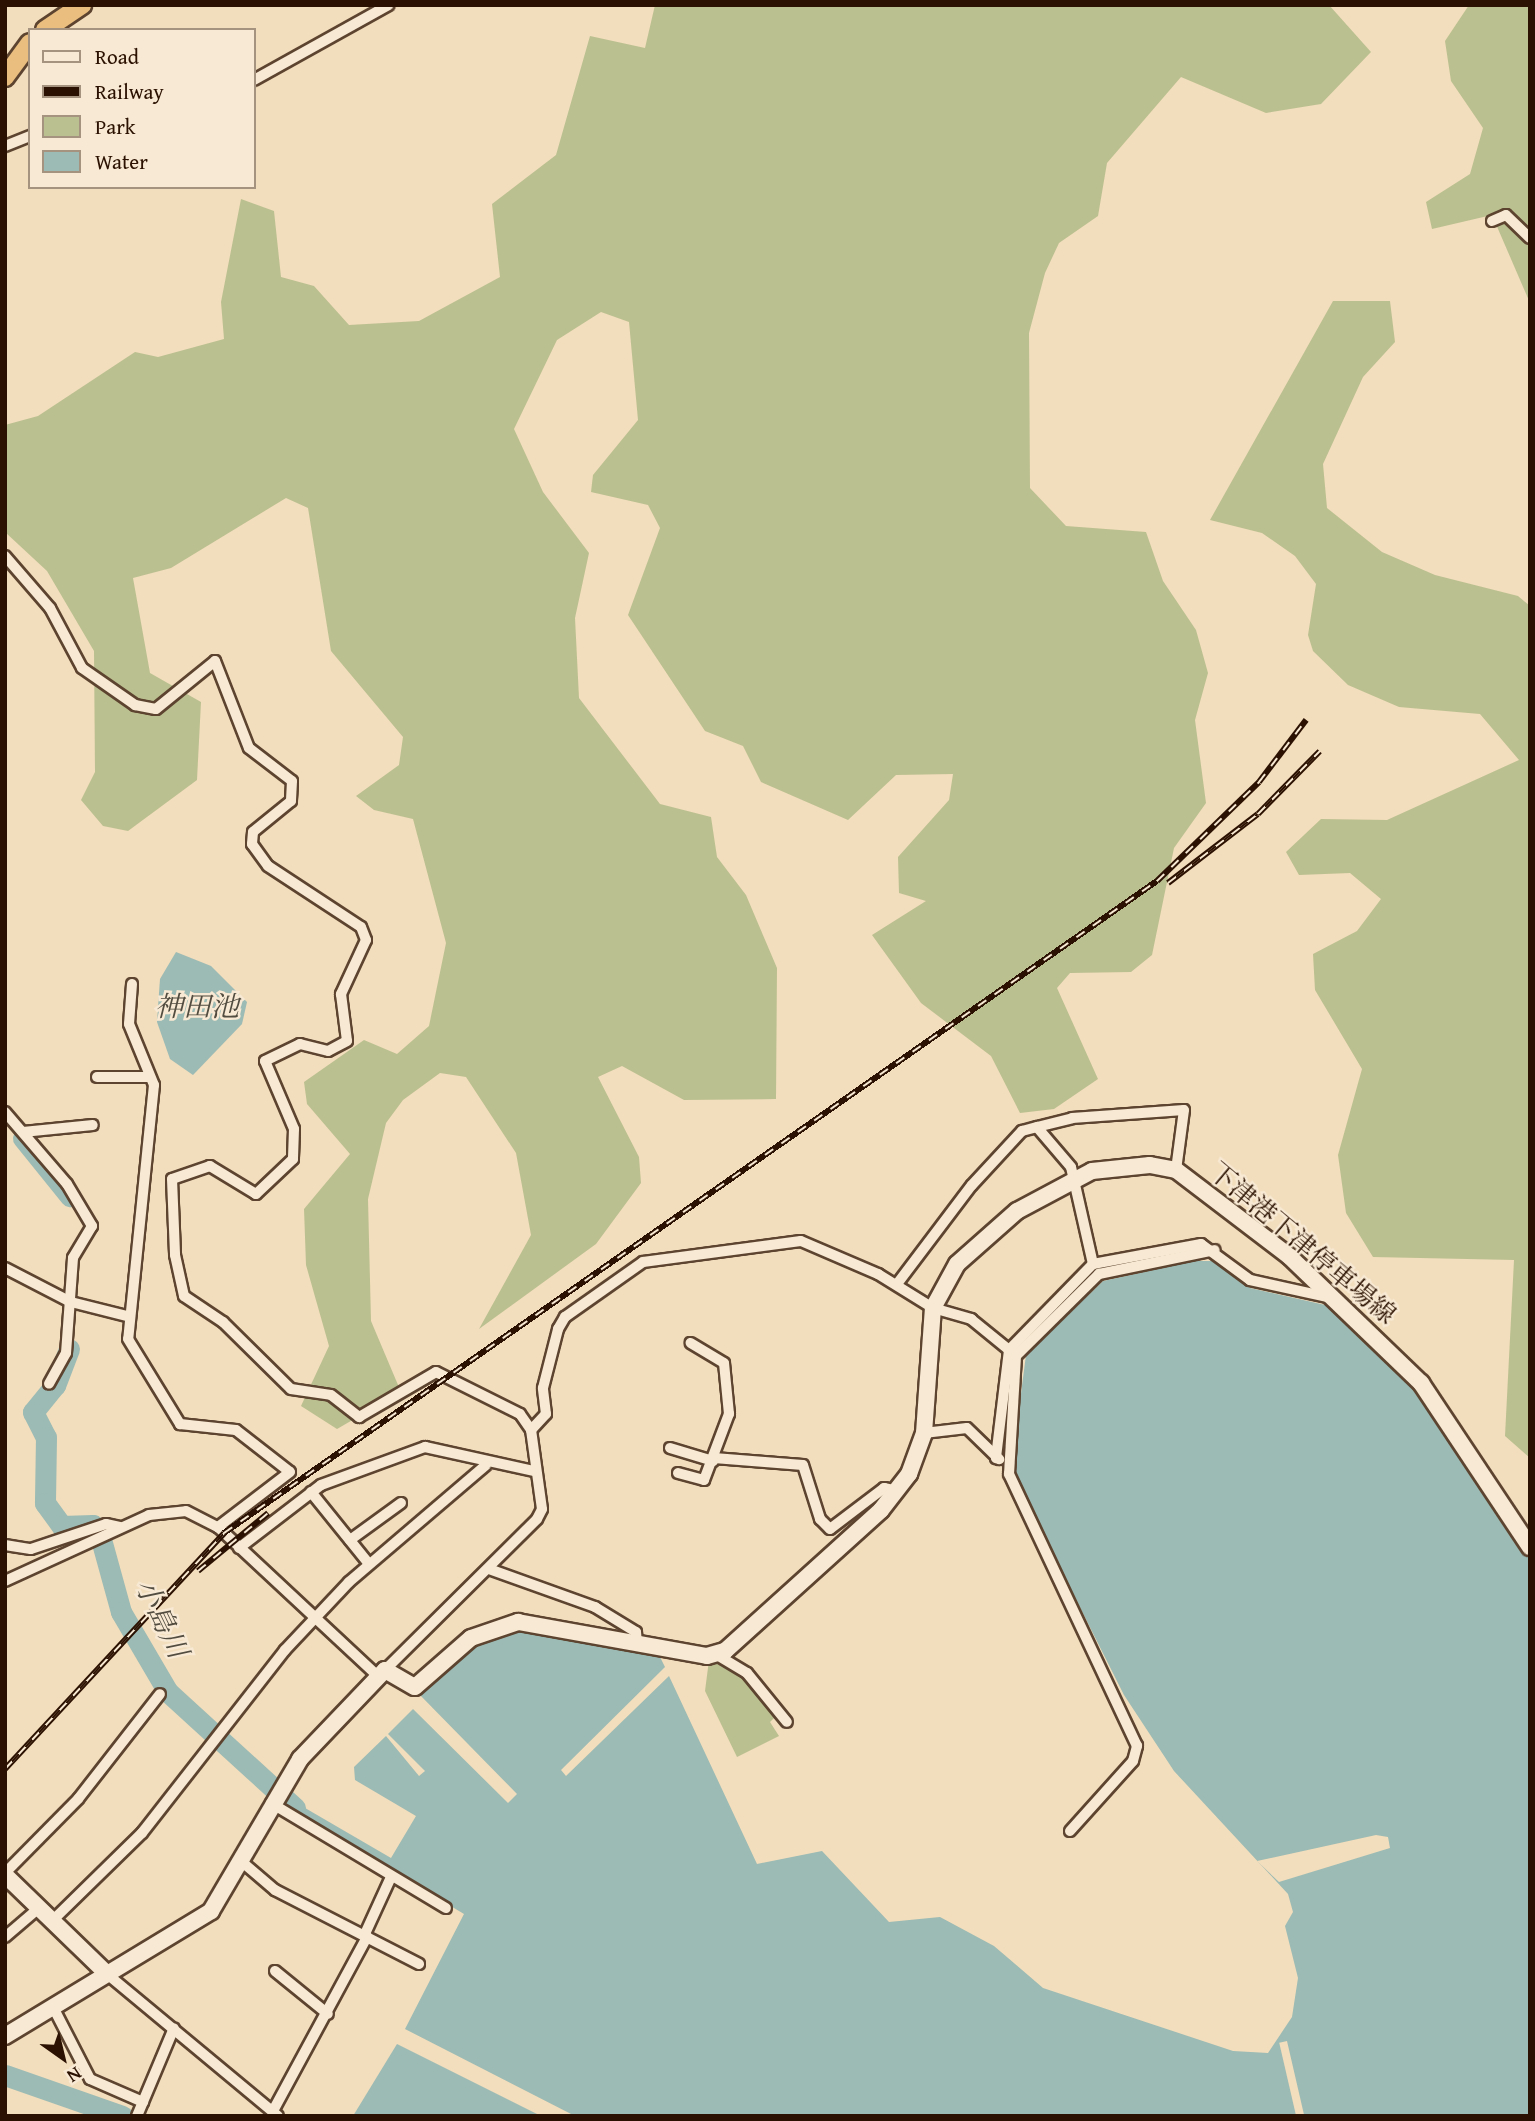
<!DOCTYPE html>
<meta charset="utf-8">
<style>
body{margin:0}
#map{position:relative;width:1535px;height:2121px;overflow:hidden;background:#f2ddbc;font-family:"Gentium Book Plus","Noto Serif JP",serif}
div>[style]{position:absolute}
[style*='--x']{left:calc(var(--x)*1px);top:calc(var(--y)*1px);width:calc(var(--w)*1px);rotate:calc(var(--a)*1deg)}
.green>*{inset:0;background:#bbc090}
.water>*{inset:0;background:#9bbbb4}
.pier>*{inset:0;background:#f2ddbc;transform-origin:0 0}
.river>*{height:21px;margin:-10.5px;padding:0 10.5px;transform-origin:10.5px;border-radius:10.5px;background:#9bbbb4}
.roads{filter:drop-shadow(2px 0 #5d4430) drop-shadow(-2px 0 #5d4430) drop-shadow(0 2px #5d4430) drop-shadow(0 -2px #5d4430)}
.minor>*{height:10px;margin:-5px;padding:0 5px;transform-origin:5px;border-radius:5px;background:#f7e9d3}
.secondary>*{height:16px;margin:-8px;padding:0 8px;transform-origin:8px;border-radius:8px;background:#f7e9d3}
.trunk>*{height:18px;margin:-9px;padding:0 9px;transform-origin:9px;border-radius:9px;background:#e9be7e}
.rail>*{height:6px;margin-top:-3px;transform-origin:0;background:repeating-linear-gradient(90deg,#f7e9d3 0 10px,#2b1101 0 20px);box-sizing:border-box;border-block:2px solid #2b1101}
span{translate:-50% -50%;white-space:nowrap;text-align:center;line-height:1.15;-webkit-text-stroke:5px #f7e9d3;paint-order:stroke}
.street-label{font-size:26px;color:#2b1101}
.water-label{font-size:28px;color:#524c40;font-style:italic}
.frame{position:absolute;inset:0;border:7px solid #2b1101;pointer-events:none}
.legend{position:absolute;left:28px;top:28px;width:228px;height:161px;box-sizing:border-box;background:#f7e9d3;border:2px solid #a5937f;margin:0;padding:9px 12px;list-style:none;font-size:21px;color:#2b1101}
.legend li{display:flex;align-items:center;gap:14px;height:35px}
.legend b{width:35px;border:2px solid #a5937f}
.north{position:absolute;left:28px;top:2023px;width:70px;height:70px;-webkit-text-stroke:5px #f7e9d3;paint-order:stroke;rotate:146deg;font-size:19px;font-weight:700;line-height:28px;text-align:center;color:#2b1101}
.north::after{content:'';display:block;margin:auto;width:24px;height:32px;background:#2b1101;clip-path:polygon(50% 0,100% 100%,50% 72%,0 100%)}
</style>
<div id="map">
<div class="green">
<i style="clip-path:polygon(655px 5px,1329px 5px,1371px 52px,1321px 104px,1266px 113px,1181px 77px,1107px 163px,1098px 216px,1059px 243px,1045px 273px,1029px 333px,1030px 488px,1066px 526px,1146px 532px,1163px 581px,1196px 630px,1208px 673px,1195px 720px,1206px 803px,1174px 848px,1152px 955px,1131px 972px,1070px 973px,1057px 988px,1098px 1079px,1054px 1109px,1020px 1113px,991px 1056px,921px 1003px,872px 935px,926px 901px,899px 893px,898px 857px,949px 800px,953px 774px,896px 775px,848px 820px,761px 782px,743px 746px,705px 731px,628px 615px,660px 528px,648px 505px,591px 492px,593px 475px,638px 420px,629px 322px,601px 312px,557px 340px,514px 429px,543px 492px,589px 553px,575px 618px,579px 698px,660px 804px,711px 817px,717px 857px,746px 895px,777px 968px,776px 1099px,684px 1100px,622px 1066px,598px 1077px,639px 1157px,641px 1183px,596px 1244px,479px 1329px,531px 1235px,516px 1153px,466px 1077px,440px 1073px,403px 1100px,386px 1123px,368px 1199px,371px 1321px,401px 1392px,337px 1429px,301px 1406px,329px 1346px,306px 1265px,304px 1209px,350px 1154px,307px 1104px,304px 1082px,364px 1040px,397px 1054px,429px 1026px,446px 943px,413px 819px,374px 810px,356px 796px,399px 765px,403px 737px,331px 651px,308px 508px,286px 498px,171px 568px,133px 578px,150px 673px,201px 702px,197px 780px,128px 831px,103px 826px,81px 800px,95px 772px,94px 651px,47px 571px,5px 532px,5px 425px,38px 416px,135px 352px,158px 357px,224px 339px,221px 302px,241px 199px,274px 211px,281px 277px,314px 286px,349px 325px,419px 321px,500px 277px,492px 204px,556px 155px,590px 36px,645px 48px)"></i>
<i style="clip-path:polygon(1469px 5px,1530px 5px,1530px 303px,1492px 215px,1432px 229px,1426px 202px,1470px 174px,1483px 128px,1451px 81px,1445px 41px)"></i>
<i style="clip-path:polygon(1333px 301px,1390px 301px,1395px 342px,1363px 377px,1323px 464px,1327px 508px,1382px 552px,1435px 575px,1518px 596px,1530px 606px,1530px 1458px,1505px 1436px,1514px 1260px,1373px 1257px,1346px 1213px,1338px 1155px,1362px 1069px,1315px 990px,1313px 954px,1357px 931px,1381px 899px,1350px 873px,1299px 875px,1286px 852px,1321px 819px,1387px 820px,1519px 760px,1480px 714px,1399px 707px,1348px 685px,1313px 651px,1308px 635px,1316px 584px,1295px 556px,1262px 533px,1210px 520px)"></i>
<i style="clip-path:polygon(709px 1660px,746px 1676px,777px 1715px,770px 1722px,779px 1736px,737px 1757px,705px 1691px)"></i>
</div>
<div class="water">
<i style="clip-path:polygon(176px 952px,211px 966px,247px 1002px,242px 1024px,193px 1075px,170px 1059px,157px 1022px,160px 979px)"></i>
<i style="clip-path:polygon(1194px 1261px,1217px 1261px,1250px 1288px,1334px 1307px,1404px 1372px,1530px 1558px,1530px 2116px,575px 2116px,405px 2029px,464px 1914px,277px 1802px,281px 1794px,391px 1858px,416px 1816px,355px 1780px,354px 1767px,386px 1736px,419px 1776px,425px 1771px,388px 1734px,413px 1709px,508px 1803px,517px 1794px,420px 1695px,471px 1646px,525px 1629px,659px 1655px,665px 1667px,561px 1770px,566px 1776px,669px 1676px,757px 1864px,822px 1851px,889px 1922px,940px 1917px,994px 1946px,1043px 1988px,1233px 2051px,1268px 2053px,1292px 2017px,1298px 1978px,1285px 1926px,1293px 1912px,1288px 1894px,1174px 1771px,1124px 1695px,1011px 1470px,1026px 1355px,1103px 1281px)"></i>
<i style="clip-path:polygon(397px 2044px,541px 2116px,353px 2116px)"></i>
</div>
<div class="pier">
<i style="clip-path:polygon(1376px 1835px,1388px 1837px,1390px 1848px,1279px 1882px,1257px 1861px)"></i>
<i style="left:1287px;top:2041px;width:77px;height:8px;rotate:77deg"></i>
</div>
<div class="river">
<i style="--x:23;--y:1138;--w:75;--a:51"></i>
<i style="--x:69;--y:1349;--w:39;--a:111"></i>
<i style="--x:55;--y:1385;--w:35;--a:129"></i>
<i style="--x:33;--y:1412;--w:28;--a:63"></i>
<i style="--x:46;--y:1437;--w:66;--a:90.9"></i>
<i style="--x:45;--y:1503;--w:29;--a:54"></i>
<i style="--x:62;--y:1526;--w:31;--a:-2"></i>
<i style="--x:93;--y:1525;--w:9;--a:49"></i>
<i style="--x:99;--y:1532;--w:83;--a:74.6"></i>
<i style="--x:121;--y:1612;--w:93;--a:59.6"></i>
<i style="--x:168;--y:1692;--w:172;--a:42.4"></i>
<i style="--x:5;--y:2075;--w:124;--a:19.3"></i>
</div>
<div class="roads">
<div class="minor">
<i style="--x:254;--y:80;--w:154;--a:-29.1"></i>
<i style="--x:5;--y:146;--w:27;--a:-22"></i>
<i style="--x:1492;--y:221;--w:15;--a:-23"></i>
<i style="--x:1506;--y:215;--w:33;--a:44"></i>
<i style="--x:5;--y:556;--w:69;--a:49.1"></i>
<i style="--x:50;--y:608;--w:68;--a:61.9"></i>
<i style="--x:82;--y:668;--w:65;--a:34.9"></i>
<i style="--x:135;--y:705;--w:21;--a:11"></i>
<i style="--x:156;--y:709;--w:76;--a:-39.1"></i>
<i style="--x:215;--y:661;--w:93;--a:68.7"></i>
<i style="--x:249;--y:748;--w:54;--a:37.5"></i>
<i style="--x:292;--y:781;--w:20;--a:93"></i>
<i style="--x:291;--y:801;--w:49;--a:140.8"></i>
<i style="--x:253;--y:832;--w:12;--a:95"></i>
<i style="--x:252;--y:844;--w:27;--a:54"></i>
<i style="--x:268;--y:866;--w:111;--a:33.3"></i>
<i style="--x:361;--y:927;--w:14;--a:69"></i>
<i style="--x:366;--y:940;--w:60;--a:114.8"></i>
<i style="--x:341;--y:994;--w:47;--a:82.7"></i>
<i style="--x:347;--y:1041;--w:21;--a:152"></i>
<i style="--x:328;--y:1051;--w:29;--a:-166"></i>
<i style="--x:300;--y:1044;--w:39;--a:154"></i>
<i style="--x:265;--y:1061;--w:74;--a:66.9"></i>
<i style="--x:294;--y:1129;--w:30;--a:92"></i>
<i style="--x:293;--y:1159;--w:51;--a:136.6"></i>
<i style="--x:256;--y:1194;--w:54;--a:-148.7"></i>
<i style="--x:210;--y:1166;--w:40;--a:161.1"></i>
<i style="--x:172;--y:1179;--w:76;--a:87.7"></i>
<i style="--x:175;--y:1255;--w:42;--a:77.6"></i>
<i style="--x:184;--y:1296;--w:47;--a:33.7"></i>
<i style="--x:223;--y:1322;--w:95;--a:44.6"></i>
<i style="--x:291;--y:1389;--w:40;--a:8.5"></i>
<i style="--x:331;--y:1395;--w:36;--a:38"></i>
<i style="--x:359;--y:1417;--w:89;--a:-30.3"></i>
<i style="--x:436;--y:1372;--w:94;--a:26.6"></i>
<i style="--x:520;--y:1414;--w:19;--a:55"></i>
<i style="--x:132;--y:984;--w:40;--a:94.3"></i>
<i style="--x:129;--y:1024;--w:66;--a:67.7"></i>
<i style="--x:154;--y:1085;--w:255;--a:95.8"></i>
<i style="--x:128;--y:1339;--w:100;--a:58.5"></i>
<i style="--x:180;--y:1424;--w:56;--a:6.1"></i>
<i style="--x:236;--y:1430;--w:68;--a:37.9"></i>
<i style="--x:290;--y:1472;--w:91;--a:142.6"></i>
<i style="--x:97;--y:1077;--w:52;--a:0"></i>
<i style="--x:5;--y:1112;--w:95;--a:49.3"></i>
<i style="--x:67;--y:1184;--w:49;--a:59.2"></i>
<i style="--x:92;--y:1226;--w:37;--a:121"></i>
<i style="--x:73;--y:1258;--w:95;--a:94.2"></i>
<i style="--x:66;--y:1353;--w:35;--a:119"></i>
<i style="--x:23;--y:1132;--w:70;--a:-5.7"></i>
<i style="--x:1093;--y:1264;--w:99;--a:-102.8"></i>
<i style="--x:1071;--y:1167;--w:52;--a:-130.4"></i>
<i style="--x:1037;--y:1127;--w:36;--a:-14"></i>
<i style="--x:1072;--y:1118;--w:112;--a:-4.1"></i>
<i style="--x:1184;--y:1110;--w:61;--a:97.6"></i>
<i style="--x:5;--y:1268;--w:74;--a:27.3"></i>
<i style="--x:71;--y:1302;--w:58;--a:14"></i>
<i style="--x:897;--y:1284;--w:124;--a:-52.9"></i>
<i style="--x:972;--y:1185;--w:74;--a:-47.2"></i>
<i style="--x:1022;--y:1131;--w:16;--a:-15"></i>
<i style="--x:1009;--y:1350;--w:120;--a:-45.7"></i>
<i style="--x:1093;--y:1264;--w:110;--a:-10.5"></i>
<i style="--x:1201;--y:1244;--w:61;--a:36.3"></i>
<i style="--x:1250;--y:1280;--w:83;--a:12.5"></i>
<i style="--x:924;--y:1433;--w:43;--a:-6.6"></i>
<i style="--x:967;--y:1428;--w:45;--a:44.1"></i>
<i style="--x:670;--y:1448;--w:45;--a:16.8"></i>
<i style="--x:714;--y:1458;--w:89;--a:4.5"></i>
<i style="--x:803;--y:1465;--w:57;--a:72.5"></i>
<i style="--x:820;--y:1519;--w:14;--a:45"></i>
<i style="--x:830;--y:1529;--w:68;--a:-37.2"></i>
<i style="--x:884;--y:1488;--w:14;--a:12"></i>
<i style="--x:678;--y:1473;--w:27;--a:15"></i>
<i style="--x:704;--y:1480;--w:71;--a:-69.3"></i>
<i style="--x:729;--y:1414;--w:51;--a:-95.6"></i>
<i style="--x:724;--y:1363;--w:39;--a:-149"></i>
<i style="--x:311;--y:1492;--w:92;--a:51.1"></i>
<i style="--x:350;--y:1540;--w:63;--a:-36"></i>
<i style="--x:5;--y:1545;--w:26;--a:9"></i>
<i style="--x:31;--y:1549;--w:79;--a:-18.4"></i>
<i style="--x:106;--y:1524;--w:14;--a:12"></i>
<i style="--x:239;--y:1548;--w:103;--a:-37.5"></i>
<i style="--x:321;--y:1485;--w:111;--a:-20.1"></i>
<i style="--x:425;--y:1447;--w:112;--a:12.4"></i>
<i style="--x:489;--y:1569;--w:113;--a:19.7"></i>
<i style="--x:595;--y:1607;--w:48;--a:31.4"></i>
<i style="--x:636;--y:1632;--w:11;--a:85"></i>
<i style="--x:5;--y:1581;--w:158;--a:-24.6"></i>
<i style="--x:149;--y:1515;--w:37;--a:-6"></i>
<i style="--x:186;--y:1511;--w:36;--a:27"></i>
<i style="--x:218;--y:1527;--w:219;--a:43"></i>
<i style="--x:717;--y:1655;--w:35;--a:31"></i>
<i style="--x:747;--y:1673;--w:63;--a:50.8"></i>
<i style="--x:385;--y:1670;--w:214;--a:-44.8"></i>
<i style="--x:537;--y:1519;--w:11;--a:-63"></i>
<i style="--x:542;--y:1509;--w:80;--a:-97.9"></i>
<i style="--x:531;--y:1430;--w:22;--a:-47"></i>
<i style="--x:546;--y:1414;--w:26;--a:-97"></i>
<i style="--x:543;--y:1388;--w:61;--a:-75.7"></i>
<i style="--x:558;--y:1329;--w:14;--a:-60"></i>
<i style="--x:565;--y:1317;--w:95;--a:-35.2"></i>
<i style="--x:643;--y:1262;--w:159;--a:-7.6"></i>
<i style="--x:801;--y:1241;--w:84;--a:23.2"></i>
<i style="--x:878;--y:1274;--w:65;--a:31.7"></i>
<i style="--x:933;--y:1308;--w:40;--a:16"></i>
<i style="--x:971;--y:1319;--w:49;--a:39.2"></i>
<i style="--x:1009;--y:1350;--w:109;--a:96.9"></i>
<i style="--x:271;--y:1803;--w:204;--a:31"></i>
<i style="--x:1070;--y:1831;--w:94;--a:-48"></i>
<i style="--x:1133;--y:1761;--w:16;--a:-75"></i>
<i style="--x:1137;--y:1746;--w:301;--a:-115.2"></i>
<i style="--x:1009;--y:1474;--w:118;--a:-86.6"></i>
<i style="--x:1016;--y:1356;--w:117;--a:-44.7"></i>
<i style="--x:1099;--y:1274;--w:118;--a:-11.7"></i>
<i style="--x:241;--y:1861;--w:45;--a:40.5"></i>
<i style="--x:275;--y:1890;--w:162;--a:27.2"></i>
<i style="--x:5;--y:1873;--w:104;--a:-45.4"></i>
<i style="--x:78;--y:1799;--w:133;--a:-52"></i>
<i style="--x:52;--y:1921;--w:126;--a:-44.4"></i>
<i style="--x:142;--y:1833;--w:232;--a:-52"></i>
<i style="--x:285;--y:1650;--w:93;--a:-46.7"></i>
<i style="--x:349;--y:1582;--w:180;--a:-40.5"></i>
<i style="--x:364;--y:1936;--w:65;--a:-65.4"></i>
<i style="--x:5;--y:1937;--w:45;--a:-40.5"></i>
<i style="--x:275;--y:1971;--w:68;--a:39.1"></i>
<i style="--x:107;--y:1974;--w:222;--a:39.7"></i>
<i style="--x:53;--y:2007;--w:81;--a:62.8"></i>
<i style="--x:90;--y:2079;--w:58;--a:23.5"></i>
<i style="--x:274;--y:2109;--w:196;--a:-61.6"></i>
<i style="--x:137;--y:2116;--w:95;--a:-67.2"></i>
</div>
<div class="secondary">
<i style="--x:5;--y:1875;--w:142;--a:44.1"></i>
<i style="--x:5;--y:2036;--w:241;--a:-31.2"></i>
<i style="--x:211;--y:1911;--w:176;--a:-59.6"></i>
<i style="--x:300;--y:1759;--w:123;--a:-46.3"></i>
<i style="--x:385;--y:1670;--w:34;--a:30"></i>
<i style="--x:415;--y:1687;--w:74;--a:-41.2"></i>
<i style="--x:471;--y:1638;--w:50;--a:-18.8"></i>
<i style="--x:518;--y:1622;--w:192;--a:10.2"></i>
<i style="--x:707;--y:1656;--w:19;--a:-16"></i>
<i style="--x:725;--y:1651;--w:210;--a:-42.1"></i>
<i style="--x:881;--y:1510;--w:46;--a:-52.1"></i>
<i style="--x:909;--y:1474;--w:44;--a:-69.9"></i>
<i style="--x:924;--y:1433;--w:125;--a:-85.9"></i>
<i style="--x:933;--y:1308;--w:50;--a:-61.4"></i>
<i style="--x:957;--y:1264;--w:80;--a:-41.5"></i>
<i style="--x:1017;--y:1211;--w:85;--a:-28.1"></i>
<i style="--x:1092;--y:1171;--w:58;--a:-5.9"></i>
<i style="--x:1150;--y:1165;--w:26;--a:11"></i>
<i style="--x:1176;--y:1170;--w:143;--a:37.3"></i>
<i style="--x:1290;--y:1257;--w:182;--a:43.9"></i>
<i style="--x:1421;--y:1383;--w:197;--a:56.4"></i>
</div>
<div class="trunk">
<i style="--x:45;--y:30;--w:45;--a:-34"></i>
<i style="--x:5;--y:77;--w:42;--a:-53.7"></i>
</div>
</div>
<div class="rail">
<i style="--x:1168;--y:883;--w:113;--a:-37.5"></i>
<i style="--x:1258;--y:814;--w:88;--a:-45.5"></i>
<i style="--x:198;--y:1571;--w:91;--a:-39.6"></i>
<i style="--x:5;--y:1769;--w:322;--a:-47.1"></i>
<i style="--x:224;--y:1533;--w:1138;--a:-34.95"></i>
<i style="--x:1157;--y:881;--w:142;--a:-44.1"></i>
<i style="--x:1259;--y:782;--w:78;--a:-52.8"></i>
</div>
<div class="street-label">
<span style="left:1303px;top:1243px;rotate:40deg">下津港下津停車場線</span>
</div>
<div class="water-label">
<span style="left:197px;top:1006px">神田池</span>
<span style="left:162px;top:1618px;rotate:64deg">小島川</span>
</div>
<div class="frame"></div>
<ul class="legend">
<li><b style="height:9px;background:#f7e9d3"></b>Road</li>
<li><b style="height:9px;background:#2b1101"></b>Railway</li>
<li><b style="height:19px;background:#bbc090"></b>Park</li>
<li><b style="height:19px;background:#9bbbb4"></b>Water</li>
</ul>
<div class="north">N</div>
</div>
